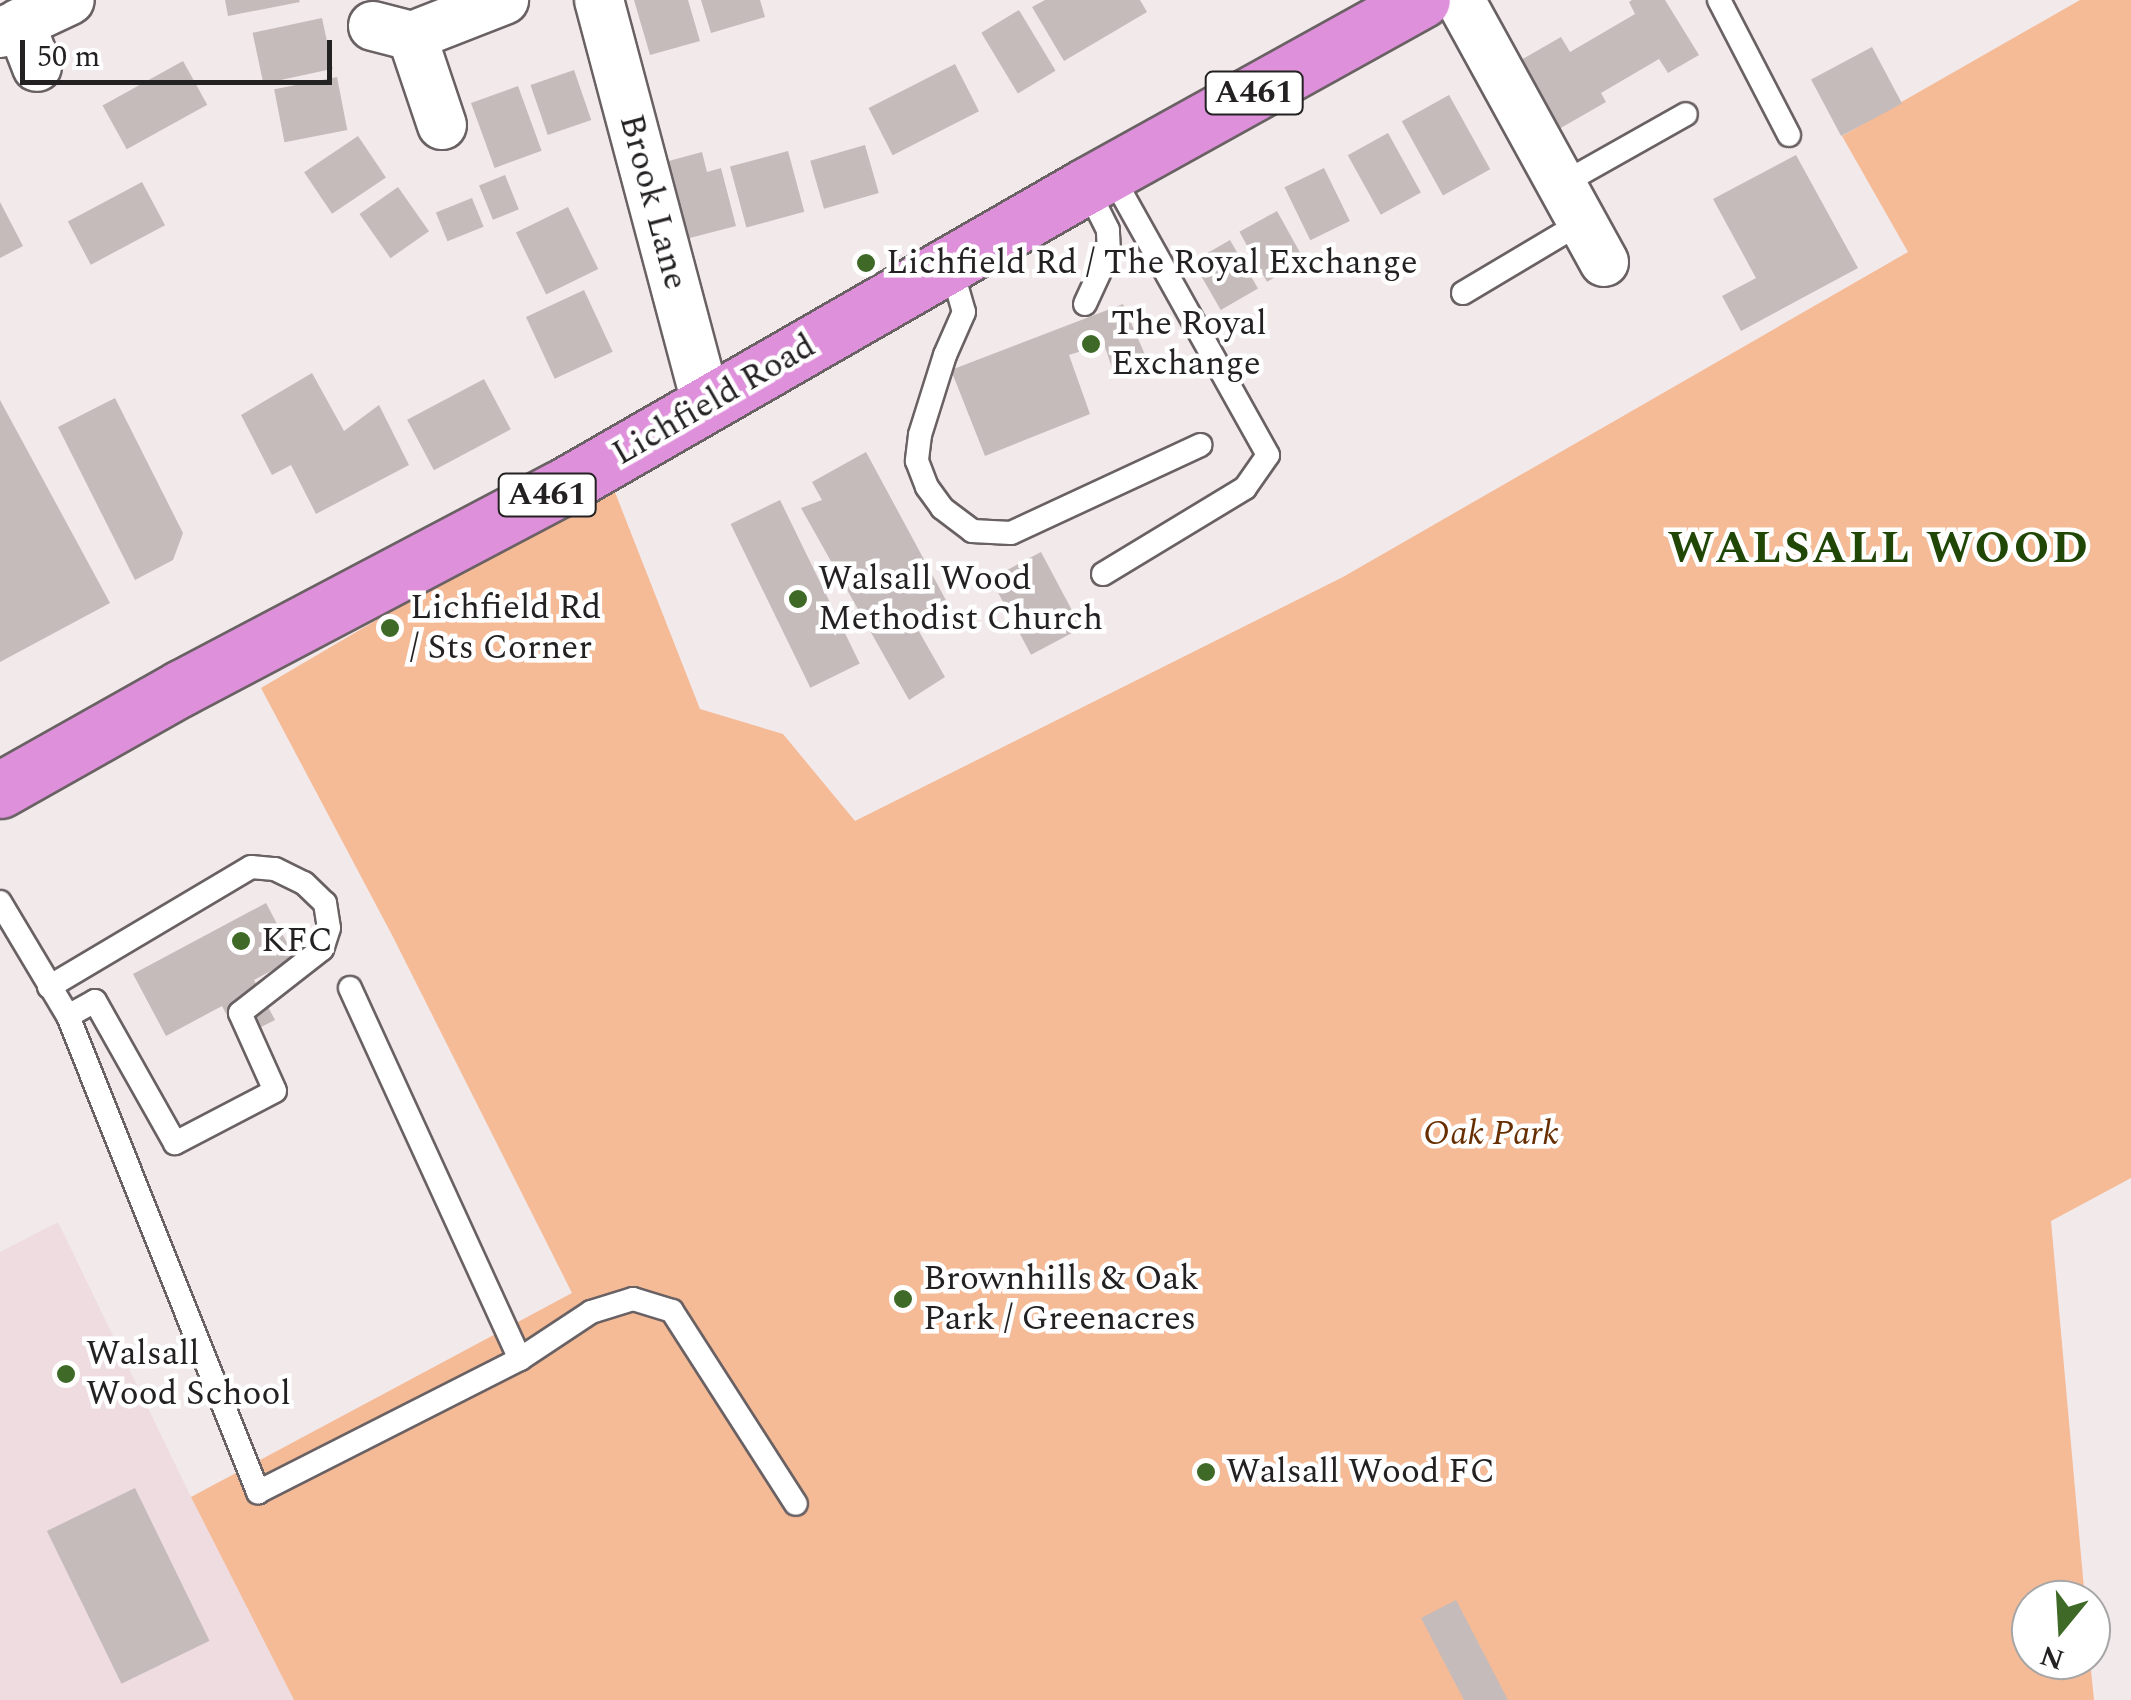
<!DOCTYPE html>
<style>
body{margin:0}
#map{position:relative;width:2131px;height:1700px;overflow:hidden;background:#f2e9eb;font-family:Spectral,serif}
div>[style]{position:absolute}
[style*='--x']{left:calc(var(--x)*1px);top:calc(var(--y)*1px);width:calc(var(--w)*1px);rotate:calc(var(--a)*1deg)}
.built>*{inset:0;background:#eedce1}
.green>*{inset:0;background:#f5ba96}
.building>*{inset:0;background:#c5bbba;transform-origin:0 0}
.roads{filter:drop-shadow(2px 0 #696163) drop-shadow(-2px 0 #696163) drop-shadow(0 2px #696163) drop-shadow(0 -2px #696163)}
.service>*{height:22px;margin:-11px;padding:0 11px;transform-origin:11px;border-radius:11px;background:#fff}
.minor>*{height:48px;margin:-24px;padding:0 24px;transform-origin:24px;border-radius:24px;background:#fff}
.trunk>*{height:55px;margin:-27.5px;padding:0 27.5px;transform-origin:27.5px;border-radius:27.5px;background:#df90db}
.dots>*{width:28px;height:28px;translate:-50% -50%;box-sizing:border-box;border:5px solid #fff;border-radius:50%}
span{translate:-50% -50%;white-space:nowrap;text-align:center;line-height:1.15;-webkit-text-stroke:9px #fff;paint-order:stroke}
.shield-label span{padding:2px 8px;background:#fff;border:2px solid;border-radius:8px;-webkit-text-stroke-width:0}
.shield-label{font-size:32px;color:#242122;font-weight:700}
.street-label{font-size:35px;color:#242122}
.poi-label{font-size:35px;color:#242122}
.left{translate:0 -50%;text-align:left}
.park-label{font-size:35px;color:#672e00;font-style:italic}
.district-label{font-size:45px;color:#214706;font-weight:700;letter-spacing:2.5px}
.north{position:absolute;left:2011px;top:1580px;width:100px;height:100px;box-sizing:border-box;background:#fff;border:2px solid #a7a6a7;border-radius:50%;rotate:198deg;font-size:28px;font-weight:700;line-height:40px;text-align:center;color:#242122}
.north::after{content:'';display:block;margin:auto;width:35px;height:45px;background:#3e6926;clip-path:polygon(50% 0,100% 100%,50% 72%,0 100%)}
.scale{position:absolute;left:20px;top:40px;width:312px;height:45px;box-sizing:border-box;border:5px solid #242122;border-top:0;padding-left:12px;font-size:30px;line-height:35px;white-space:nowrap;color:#242122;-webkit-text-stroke:8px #fff;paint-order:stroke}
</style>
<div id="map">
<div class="built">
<i style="clip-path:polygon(58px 1222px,191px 1497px,294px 1700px,0 1700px,0 1252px)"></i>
</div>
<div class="green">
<i style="clip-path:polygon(2080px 0,2131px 0,2131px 1178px,2051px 1221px,2085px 1600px,2031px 1600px,2031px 1660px,2090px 1660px,2094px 1700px,294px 1700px,191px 1497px,572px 1293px,392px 935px,261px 688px,611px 482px,700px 709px,783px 734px,855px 821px,1343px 577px,1908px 252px,1842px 136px)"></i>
</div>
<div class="building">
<i style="clip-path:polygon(225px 0,299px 0,300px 2px,228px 16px)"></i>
<i style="clip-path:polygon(634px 0,688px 0,700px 41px,650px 55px)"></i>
<i style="clip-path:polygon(701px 0,760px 0,765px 17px,711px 33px)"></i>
<i style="clip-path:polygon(1045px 0,1140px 0,1147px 12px,1064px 61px,1032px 7px)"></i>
<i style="clip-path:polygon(1632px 0,1665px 0,1699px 55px,1668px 73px,1659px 59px,1601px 93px,1606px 102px,1559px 129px,1519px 61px,1561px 37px,1570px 52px,1635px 14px,1629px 2px)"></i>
<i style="left:1019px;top:10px;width:71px;height:44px;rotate:59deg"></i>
<i style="left:322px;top:18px;width:52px;height:71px;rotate:78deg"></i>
<i style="left:1872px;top:47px;width:64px;height:69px;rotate:62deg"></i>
<i style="left:183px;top:61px;width:50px;height:92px;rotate:61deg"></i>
<i style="left:955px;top:64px;width:53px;height:97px;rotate:63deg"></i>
<i style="left:574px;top:70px;width:53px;height:46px;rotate:71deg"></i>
<i style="left:337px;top:77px;width:54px;height:64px;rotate:79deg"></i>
<i style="left:518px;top:86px;width:69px;height:50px;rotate:70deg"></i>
<i style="left:1449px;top:95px;width:85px;height:54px;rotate:61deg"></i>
<i style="left:1388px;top:133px;width:68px;height:46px;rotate:61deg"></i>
<i style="left:358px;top:136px;width:50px;height:65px;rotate:56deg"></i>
<i style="left:865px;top:145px;width:50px;height:57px;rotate:74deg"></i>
<i style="left:788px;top:151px;width:63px;height:60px;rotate:75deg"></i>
<i style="clip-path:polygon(702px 152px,707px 172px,721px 168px,736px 226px,686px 239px,665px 162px)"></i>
<i style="clip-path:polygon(1796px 155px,1858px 268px,1741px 331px,1722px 296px,1756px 278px,1713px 199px)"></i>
<i style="left:1324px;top:168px;width:59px;height:44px;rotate:64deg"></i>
<i style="left:505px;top:175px;width:37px;height:28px;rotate:68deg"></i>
<i style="left:142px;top:182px;width:49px;height:84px;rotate:62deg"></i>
<i style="left:398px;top:187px;width:54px;height:47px;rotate:55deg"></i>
<i style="left:472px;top:198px;width:31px;height:39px;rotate:68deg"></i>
<i style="clip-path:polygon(0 202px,23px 246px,0 258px)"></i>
<i style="left:568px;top:207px;width:69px;height:58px;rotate:64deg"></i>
<i style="left:1277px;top:211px;width:57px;height:43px;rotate:61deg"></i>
<i style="left:1230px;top:240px;width:56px;height:43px;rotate:60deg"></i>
<i style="left:584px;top:290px;width:68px;height:64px;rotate:65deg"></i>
<i style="clip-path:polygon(1123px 304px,1146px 357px,1112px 368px,1104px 344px,1069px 355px,1090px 414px,985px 456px,951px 370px)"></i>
<i style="clip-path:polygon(312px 373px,344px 431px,379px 405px,409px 465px,316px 514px,291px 465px,272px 475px,241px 415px)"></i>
<i style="left:484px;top:379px;width:57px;height:87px;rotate:62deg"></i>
<i style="clip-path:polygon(115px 398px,183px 533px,173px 560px,135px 580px,58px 427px)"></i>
<i style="clip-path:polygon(0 400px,110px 603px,0 662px)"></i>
<i style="clip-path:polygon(866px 452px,948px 604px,913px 621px,945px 677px,909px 700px,801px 508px,822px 500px,812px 482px)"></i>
<i style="left:780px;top:500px;width:182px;height:55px;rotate:64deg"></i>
<i style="left:1041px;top:552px;width:86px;height:57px;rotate:62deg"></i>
<i style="clip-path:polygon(266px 903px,295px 958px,254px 980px,275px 1020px,239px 1038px,222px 1006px,166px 1036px,133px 974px)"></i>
<i style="left:135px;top:1488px;width:170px;height:98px;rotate:64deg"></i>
<i style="clip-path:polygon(1456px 1600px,1508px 1700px,1464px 1700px,1421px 1618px)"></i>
</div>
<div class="roads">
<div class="service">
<i style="--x:1719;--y:0;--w:152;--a:62.6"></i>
<i style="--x:1562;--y:184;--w:142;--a:-29.4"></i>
<i style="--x:951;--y:267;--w:47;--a:73.9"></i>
<i style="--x:964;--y:312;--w:47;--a:113.8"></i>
<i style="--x:945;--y:355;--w:84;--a:107.4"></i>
<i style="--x:920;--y:435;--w:26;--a:97"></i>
<i style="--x:917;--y:461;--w:28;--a:69"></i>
<i style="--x:927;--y:487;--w:26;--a:54"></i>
<i style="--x:942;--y:508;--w:38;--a:37"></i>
<i style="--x:972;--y:531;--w:39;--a:3"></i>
<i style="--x:1011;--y:533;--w:209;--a:-24.9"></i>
<i style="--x:1463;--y:293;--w:139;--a:-30.8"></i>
<i style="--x:1085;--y:304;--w:57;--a:-65.2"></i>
<i style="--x:1109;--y:252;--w:22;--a:-93"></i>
<i style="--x:1108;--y:230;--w:49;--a:-116.6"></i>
<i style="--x:1103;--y:574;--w:166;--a:-31.2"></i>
<i style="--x:1245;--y:488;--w:40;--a:-55.1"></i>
<i style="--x:1268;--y:455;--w:322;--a:-119.2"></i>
<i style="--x:0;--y:902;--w:133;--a:59.2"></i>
<i style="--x:68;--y:1016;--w:513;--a:68.24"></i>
<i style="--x:258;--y:1492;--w:294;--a:-26.9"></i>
<i style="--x:520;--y:1359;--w:85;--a:-33.5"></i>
<i style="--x:591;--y:1312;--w:44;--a:-17.2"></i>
<i style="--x:633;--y:1299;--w:41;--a:17.1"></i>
<i style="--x:672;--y:1311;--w:229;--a:57.3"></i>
<i style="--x:49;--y:987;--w:235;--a:-30.7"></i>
<i style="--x:251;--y:867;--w:24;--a:5"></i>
<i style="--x:275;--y:869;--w:32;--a:26"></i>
<i style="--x:304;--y:883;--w:29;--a:44"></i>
<i style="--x:325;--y:903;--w:25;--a:81"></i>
<i style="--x:329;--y:928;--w:22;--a:108"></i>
<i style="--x:322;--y:949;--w:104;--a:142"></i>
<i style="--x:240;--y:1013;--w:85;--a:65.8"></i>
<i style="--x:275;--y:1091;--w:113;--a:152.5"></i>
<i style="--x:175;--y:1143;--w:163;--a:-119.4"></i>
<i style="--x:95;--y:1001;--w:31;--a:151"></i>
<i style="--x:350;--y:988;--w:408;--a:65.4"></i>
</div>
<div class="minor">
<i style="--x:599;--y:0;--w:417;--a:75.1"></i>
<i style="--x:1460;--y:0;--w:299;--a:61.2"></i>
<i style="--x:20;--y:23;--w:47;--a:68.9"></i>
<i style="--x:373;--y:26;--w:40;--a:14.4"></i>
<i style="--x:412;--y:36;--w:99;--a:-21.4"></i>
<i style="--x:0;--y:33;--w:77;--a:-25.2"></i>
<i style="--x:412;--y:36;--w:94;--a:71.4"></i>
</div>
<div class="trunk">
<i style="--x:0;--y:790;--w:208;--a:-29.4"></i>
<i style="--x:181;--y:688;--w:429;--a:-27.8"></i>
<i style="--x:561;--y:488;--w:606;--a:-29.91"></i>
<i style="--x:1086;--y:186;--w:384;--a:-29"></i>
</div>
</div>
<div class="dots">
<i style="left:866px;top:263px;background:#3e6926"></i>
<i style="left:1091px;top:344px;background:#3e6926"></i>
<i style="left:798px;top:599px;background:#3e6926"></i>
<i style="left:390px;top:628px;background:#3e6926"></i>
<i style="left:241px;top:941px;background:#3e6926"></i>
<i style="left:903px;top:1299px;background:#3e6926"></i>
<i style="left:66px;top:1374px;background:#3e6926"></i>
<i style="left:1206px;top:1472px;background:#3e6926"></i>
</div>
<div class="shield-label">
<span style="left:1254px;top:93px">A461</span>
<span style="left:547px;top:495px">A461</span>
</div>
<div class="street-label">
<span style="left:653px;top:202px;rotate:75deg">Brook Lane</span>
<span style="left:714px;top:400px;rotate:-30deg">Lichfield Road</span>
</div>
<div class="poi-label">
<span class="left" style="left:886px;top:263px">Lichfield Rd / The Royal Exchange</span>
<span class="left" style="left:1111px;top:344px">The Royal<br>Exchange</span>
<span class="left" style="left:818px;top:599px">Walsall Wood<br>Methodist Church</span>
<span class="left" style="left:410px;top:628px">Lichfield Rd<br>/ Sts Corner</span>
<span class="left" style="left:261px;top:941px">KFC</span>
<span class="left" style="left:923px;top:1299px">Brownhills &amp; Oak<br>Park / Greenacres</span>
<span class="left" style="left:86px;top:1374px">Walsall<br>Wood School</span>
<span class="left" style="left:1226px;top:1472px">Walsall Wood FC</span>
</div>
<div class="park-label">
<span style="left:1491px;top:1134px">Oak Park</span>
</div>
<div class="district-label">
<span style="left:1879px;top:549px">WALSALL WOOD</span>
</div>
<div class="north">N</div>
<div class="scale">50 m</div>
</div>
